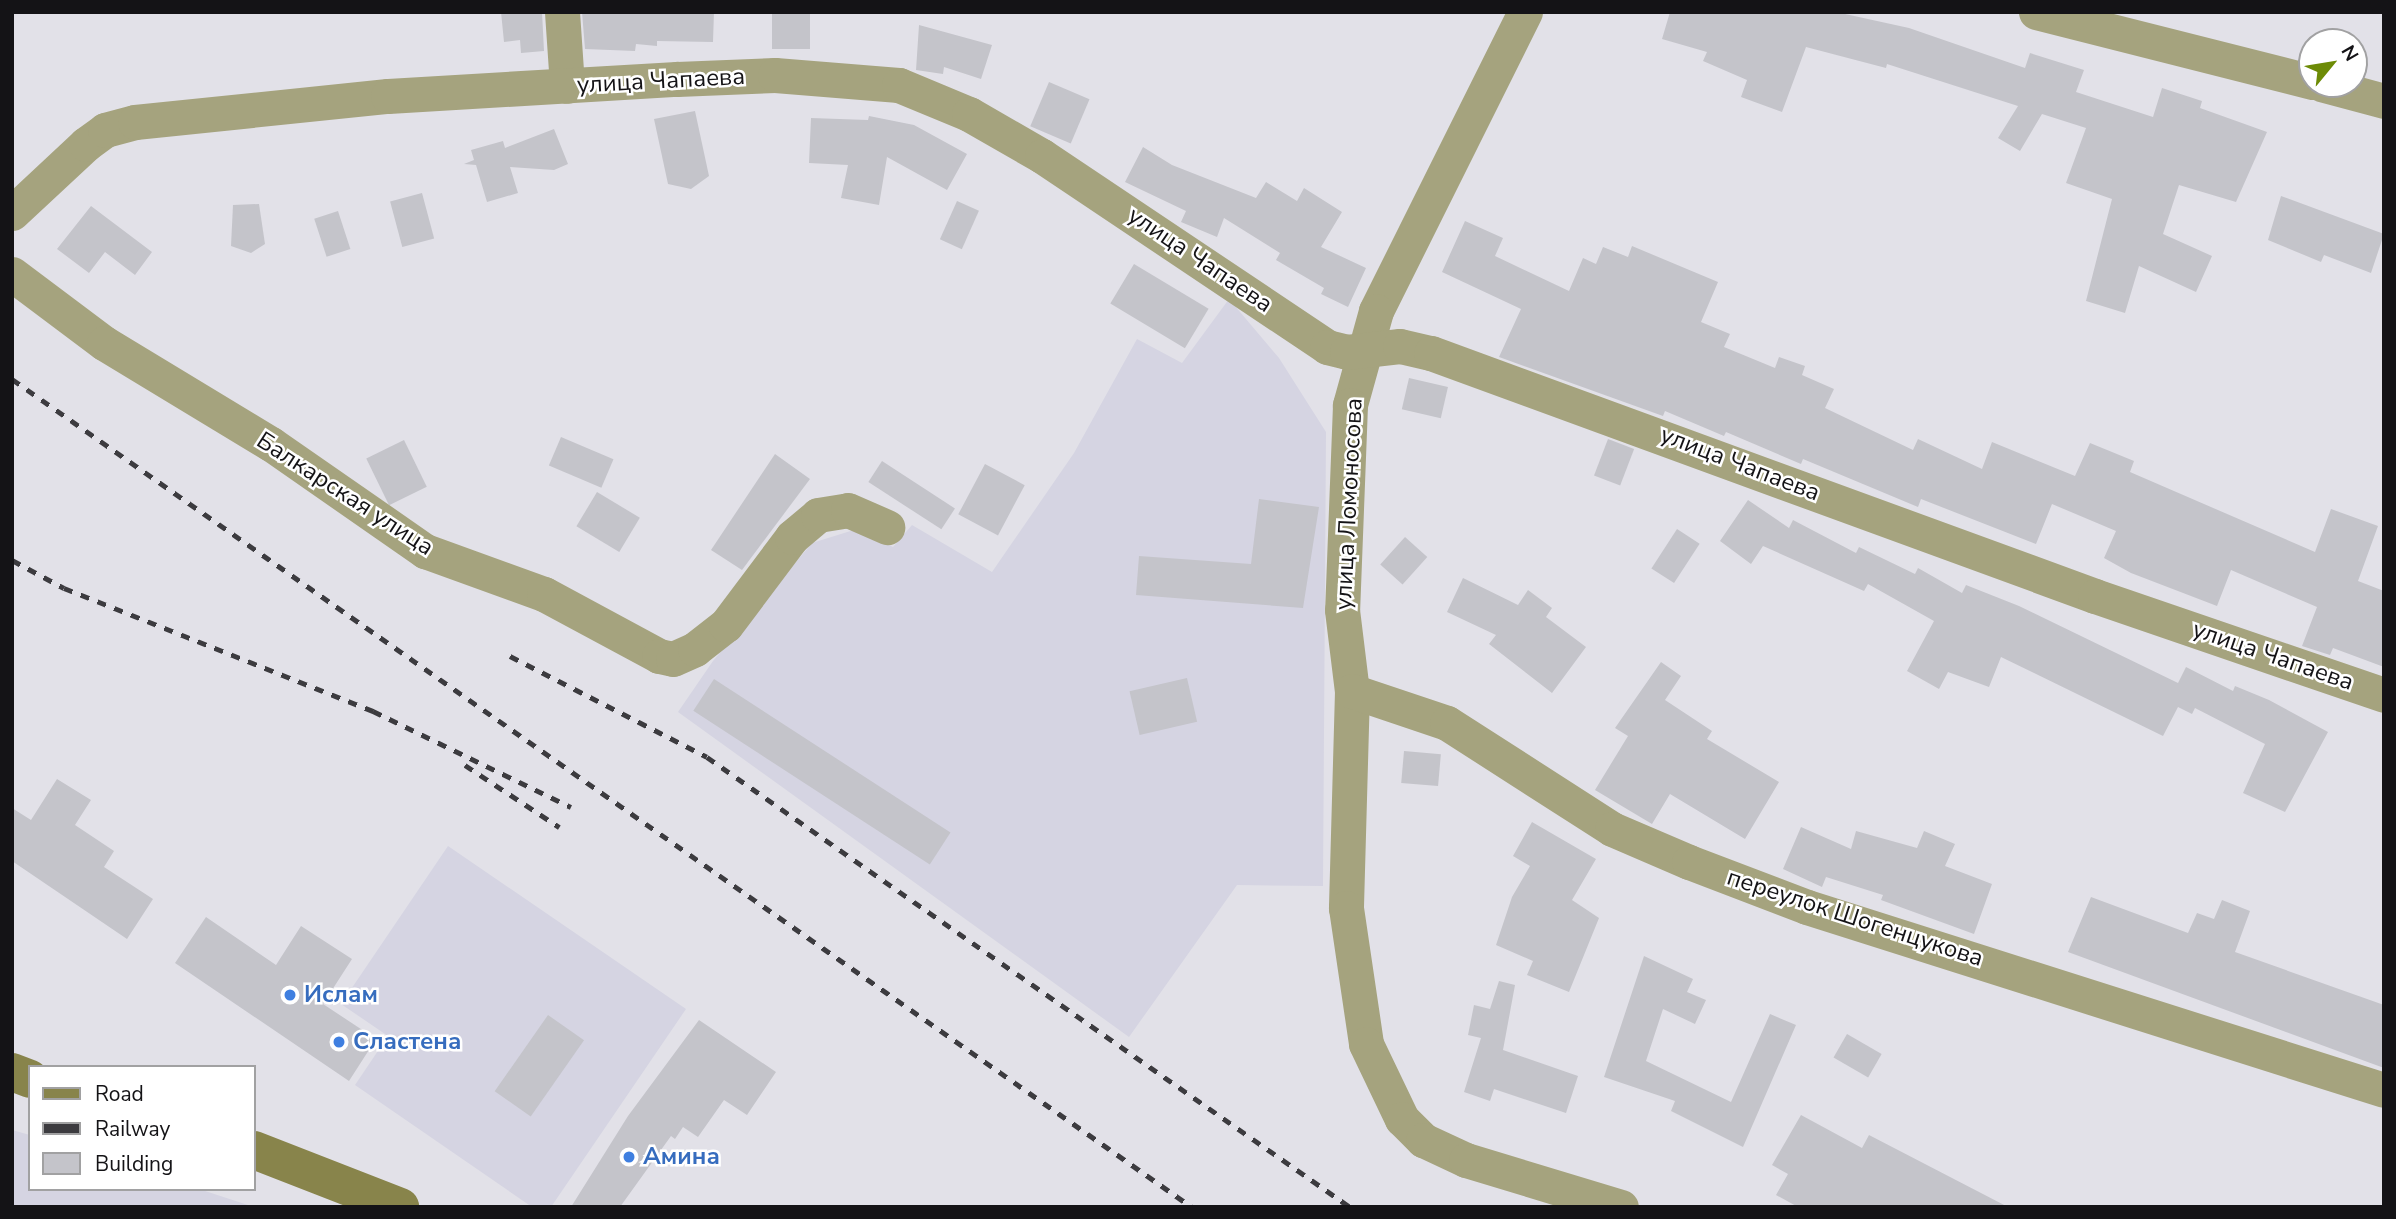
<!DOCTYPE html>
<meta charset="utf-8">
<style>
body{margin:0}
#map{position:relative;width:2396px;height:1219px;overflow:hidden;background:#e2e1e8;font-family:"Nunito Sans",sans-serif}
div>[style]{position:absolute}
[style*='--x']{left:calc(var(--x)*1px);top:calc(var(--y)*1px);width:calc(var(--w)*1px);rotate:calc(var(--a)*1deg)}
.built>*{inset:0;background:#d5d4e2}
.building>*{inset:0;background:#c4c4ca;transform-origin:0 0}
.street>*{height:35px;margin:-17.5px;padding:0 17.5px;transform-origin:17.5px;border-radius:17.5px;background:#a5a37e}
.secondary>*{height:38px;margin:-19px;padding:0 19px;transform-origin:19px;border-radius:19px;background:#88844b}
.rail>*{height:5px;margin-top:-2.5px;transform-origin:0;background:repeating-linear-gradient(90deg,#3c3b3f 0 9px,transparent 0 18px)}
.dots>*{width:19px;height:19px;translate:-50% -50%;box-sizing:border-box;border:4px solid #fff;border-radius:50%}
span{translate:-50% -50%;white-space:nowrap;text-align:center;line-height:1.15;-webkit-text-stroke:5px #fff;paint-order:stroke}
.street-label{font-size:24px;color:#141316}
.shop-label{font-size:24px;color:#366cbe;font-weight:700}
.left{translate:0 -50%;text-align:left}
.frame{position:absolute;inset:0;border:14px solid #141316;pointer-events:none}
.legend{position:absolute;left:28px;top:1065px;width:228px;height:126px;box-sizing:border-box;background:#fff;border:2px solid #a1a1a2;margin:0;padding:9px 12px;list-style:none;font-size:21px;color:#141316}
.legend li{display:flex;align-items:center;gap:14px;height:35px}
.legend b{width:35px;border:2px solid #a1a1a2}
.north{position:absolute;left:2298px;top:28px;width:70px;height:70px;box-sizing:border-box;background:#fff;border:2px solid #a1a1a2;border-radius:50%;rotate:60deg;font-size:19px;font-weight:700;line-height:28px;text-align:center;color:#141316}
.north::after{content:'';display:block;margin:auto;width:24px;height:32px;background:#6d8b06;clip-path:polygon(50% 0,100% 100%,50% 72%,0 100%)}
</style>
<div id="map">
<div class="built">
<i style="clip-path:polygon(1229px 299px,1279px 358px,1326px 432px,1323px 886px,1237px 885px,1129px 1037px,678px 712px,713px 661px,812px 543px,857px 529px,893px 547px,912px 525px,992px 572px,1074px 453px,1137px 339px,1182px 363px)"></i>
<i style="clip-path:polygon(448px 846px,686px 1009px,551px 1207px,532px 1207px,355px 1085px,388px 1036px,341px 1004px)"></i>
<i style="clip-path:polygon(12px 1130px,30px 1135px,30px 1189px,199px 1189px,254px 1207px,12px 1207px)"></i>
</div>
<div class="building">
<i style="clip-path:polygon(501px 12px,542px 12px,544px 51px,521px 53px,520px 40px,504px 42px)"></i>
<i style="clip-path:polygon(582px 12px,714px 12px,713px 42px,657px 41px,657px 46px,636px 44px,635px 51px,585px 49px)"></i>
<i style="left:772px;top:12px;width:38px;height:37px"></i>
<i style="clip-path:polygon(1670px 12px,1836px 12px,1909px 28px,2025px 68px,2030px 53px,2084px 70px,2076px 92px,2153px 117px,2162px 88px,2202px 101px,2200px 108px,2267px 132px,2236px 202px,2179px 185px,2163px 234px,2212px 256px,2196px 292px,2139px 266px,2125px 313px,2086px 301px,2112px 199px,2066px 183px,2086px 128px,2042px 114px,2020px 151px,1998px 138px,2018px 106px,1887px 64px,1886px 68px,1806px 47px,1782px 112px,1741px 97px,1747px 80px,1703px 61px,1707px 52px,1662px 39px)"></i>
<i style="clip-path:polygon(919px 25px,992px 45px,981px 79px,944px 67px,943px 74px,916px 70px)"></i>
<i style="left:1049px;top:82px;width:44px;height:48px;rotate:23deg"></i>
<i style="clip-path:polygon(695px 111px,709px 176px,691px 189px,668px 184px,654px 119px)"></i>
<i style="clip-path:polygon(869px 116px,914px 125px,967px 154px,947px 190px,887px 157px,879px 205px,841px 198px,848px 165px,809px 163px,811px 118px,868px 120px)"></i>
<i style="clip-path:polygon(554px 129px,568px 164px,554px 170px,510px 167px,518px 193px,487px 202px,476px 165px,464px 164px,474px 160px,471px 150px,503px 141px,505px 148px)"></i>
<i style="clip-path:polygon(1143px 147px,1172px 165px,1256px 198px,1266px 182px,1297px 201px,1304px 188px,1342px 212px,1321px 247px,1366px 268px,1348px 307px,1321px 294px,1324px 288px,1276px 260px,1280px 253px,1224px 218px,1217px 237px,1181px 222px,1186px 211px,1125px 182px)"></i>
<i style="left:422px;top:193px;width:47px;height:33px;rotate:75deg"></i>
<i style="clip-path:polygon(2281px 196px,2384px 234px,2371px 273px,2324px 255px,2321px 262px,2268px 240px)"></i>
<i style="left:957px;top:201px;width:24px;height:42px;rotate:24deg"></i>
<i style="clip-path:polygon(259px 204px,265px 244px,251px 253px,231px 246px,233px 205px)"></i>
<i style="clip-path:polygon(91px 206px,152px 252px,135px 275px,105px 252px,89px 273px,57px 249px)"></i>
<i style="left:338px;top:211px;width:40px;height:25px;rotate:72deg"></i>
<i style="clip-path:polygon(1465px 221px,1503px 238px,1495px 256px,1569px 291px,1583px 258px,1596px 264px,1603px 247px,1628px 257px,1632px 246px,1718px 282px,1701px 322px,1730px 334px,1724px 347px,1775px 368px,1779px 357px,1805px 366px,1802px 375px,1834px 389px,1825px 408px,1913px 450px,1918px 439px,1982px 469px,1992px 442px,2075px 476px,2090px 443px,2134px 461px,2130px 472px,2315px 552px,2331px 509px,2378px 526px,2358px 581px,2384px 591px,2384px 667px,2333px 648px,2330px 655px,2302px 646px,2317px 607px,2231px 570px,2217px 606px,2131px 573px,2104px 558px,2116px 531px,2052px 504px,2036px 544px,1921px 499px,1918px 507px,1803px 459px,1801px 464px,1726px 432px,1724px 436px,1665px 411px,1663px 416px,1499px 357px,1521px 309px,1442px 272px)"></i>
<i style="left:1134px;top:264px;width:87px;height:46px;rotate:31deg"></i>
<i style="left:1409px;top:378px;width:40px;height:32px;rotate:13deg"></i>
<i style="left:561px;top:437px;width:57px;height:31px;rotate:23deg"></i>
<i style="left:1608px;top:439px;width:28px;height:39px;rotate:21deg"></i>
<i style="left:404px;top:440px;width:52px;height:42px;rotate:64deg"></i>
<i style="clip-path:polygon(775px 454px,810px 479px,742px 570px,711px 550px)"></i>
<i style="left:882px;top:461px;width:87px;height:25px;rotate:33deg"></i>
<i style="left:985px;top:464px;width:45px;height:57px;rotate:28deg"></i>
<i style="left:597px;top:492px;width:50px;height:40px;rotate:31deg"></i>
<i style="clip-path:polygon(1259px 499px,1319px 507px,1303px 608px,1136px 595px,1139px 556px,1251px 564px)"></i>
<i style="clip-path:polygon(1748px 500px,1789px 528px,1793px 520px,1856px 553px,1859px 547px,1915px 574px,1918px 568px,1962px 593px,1966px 585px,2019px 606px,2178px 683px,2186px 667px,2233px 691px,2235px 686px,2269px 700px,2328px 732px,2285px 812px,2243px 793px,2265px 744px,2195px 708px,2192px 714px,2178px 707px,2163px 736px,2001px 657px,1989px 687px,1948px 672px,1939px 689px,1907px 671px,1934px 621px,1868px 584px,1864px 591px,1763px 546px,1751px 564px,1720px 541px)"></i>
<i style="left:1677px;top:529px;width:27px;height:47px;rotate:33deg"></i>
<i style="left:1405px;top:537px;width:30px;height:37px;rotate:42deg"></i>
<i style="clip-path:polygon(1463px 578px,1518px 605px,1528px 590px,1552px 608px,1546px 617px,1586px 647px,1552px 693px,1489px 644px,1496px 635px,1447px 612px)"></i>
<i style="clip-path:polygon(1661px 662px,1681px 676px,1665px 700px,1712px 731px,1707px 739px,1779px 782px,1745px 839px,1670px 794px,1652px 824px,1595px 790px,1628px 736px,1615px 728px)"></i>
<i style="left:1187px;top:678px;width:45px;height:59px;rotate:77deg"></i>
<i style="left:714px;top:679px;width:282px;height:38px;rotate:33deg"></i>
<i style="left:1404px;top:751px;width:37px;height:32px;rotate:5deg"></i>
<i style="clip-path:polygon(57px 779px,91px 800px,75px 825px,114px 851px,104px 867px,153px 899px,127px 939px,12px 861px,12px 808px,31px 820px)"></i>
<i style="clip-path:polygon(1532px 822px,1596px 859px,1572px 900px,1599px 918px,1569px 992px,1527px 975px,1533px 961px,1496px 945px,1512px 897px,1530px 866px,1513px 856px)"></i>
<i style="clip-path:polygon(1801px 827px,1851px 849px,1856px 831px,1917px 848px,1924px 831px,1955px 844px,1945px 866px,1992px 884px,1974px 934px,1881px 900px,1883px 895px,1826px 877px,1822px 887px,1783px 869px)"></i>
<i style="clip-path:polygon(2091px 897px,2188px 933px,2197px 913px,2214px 919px,2222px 900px,2250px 911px,2235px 952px,2384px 1005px,2384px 1068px,2068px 952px)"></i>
<i style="clip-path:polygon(206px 917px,276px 965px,301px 926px,352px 959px,323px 1004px,376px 1039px,349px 1081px,175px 963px)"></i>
<i style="clip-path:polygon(1644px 956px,1693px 979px,1687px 992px,1706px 1000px,1695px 1024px,1663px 1009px,1646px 1061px,1731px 1102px,1770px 1014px,1796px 1025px,1743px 1147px,1671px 1111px,1675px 1101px,1604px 1077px)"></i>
<i style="clip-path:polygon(1499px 981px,1515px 985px,1503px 1050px,1578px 1076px,1566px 1113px,1494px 1089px,1490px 1101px,1464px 1092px,1481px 1038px,1468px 1035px,1474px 1005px,1490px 1009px)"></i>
<i style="left:548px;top:1015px;width:44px;height:93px;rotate:35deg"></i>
<i style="clip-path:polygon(699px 1020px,776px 1072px,747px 1115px,724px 1100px,698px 1137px,683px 1127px,675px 1139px,671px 1136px,620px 1207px,571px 1207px,628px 1116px)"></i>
<i style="left:1847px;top:1034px;width:40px;height:27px;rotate:30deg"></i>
<i style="clip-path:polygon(1801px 1115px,1862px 1148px,1869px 1135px,2008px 1207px,1798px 1207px,1776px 1195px,1788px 1174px,1772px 1165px)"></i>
</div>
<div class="street">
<i style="--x:562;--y:12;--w:74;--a:86.1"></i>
<i style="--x:1525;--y:12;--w:334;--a:116.5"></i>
<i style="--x:1376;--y:311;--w:98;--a:105.5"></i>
<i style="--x:1350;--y:405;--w:205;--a:92.2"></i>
<i style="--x:1342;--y:610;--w:82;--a:83"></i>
<i style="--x:1352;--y:691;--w:217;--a:91.6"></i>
<i style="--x:1346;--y:908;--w:137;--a:81.6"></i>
<i style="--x:1366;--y:1044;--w:83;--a:64.4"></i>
<i style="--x:1402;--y:1119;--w:30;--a:45"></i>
<i style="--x:1423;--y:1140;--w:47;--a:24.9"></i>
<i style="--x:1466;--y:1160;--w:162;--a:16.9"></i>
<i style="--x:2036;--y:12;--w:285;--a:14.2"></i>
<i style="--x:2321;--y:84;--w:65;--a:15.1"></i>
<i style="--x:12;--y:213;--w:101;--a:-43"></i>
<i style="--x:86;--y:144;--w:24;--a:-36"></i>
<i style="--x:105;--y:130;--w:31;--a:-15"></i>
<i style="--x:135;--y:122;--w:254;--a:-5.9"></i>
<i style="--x:388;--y:96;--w:289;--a:-3.4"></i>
<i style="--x:677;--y:79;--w:98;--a:-2.3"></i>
<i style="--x:775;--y:75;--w:124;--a:4.6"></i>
<i style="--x:899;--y:85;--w:76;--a:22.5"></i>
<i style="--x:969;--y:114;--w:84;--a:29.9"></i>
<i style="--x:1042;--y:156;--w:343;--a:33.8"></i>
<i style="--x:1327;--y:347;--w:21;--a:14"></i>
<i style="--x:1347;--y:352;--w:53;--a:-6.5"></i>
<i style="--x:1400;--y:346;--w:32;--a:13"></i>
<i style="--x:1431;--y:353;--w:707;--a:20.1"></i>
<i style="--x:2095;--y:596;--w:305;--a:18.9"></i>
<i style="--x:12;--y:274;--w:115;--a:36.9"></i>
<i style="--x:104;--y:343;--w:195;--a:31.2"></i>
<i style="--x:271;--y:444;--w:188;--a:34.8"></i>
<i style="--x:425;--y:551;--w:127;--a:19.9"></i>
<i style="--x:544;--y:594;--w:131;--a:28.3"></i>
<i style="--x:659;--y:656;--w:14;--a:12"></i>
<i style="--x:673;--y:659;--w:24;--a:-24"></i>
<i style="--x:695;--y:649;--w:39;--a:-38"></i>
<i style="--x:726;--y:625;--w:110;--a:-53.1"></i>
<i style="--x:792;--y:537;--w:34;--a:-40"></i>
<i style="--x:818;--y:515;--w:30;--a:-9"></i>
<i style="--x:848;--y:510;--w:43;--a:23.6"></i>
<i style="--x:1352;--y:691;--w:100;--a:18.6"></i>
<i style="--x:1447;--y:723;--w:196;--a:32.7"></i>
<i style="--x:1612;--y:829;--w:84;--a:23.2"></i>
<i style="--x:1689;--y:862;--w:126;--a:20.9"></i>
<i style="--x:1807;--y:907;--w:605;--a:17.6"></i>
</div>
<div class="secondary">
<i style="--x:12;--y:1072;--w:19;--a:21"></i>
<i style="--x:254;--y:1150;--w:157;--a:21.3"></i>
</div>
<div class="rail">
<i style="--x:12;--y:379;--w:1442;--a:35.06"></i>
<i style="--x:12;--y:560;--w:59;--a:28.3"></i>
<i style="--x:64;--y:588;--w:333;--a:21.7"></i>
<i style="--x:373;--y:711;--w:220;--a:25.9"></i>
<i style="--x:510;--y:656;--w:221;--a:27.1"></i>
<i style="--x:707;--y:757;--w:785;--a:34.99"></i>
<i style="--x:465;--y:765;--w:113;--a:33.4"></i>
</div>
<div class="dots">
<i style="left:290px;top:995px;background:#3f7fe0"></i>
<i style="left:339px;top:1042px;background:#3f7fe0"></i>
<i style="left:629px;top:1157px;background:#3f7fe0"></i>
</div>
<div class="street-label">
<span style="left:661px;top:81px;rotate:-3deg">улица Чапаева</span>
<span style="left:1200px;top:260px;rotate:34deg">улица Чапаева</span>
<span style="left:1740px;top:464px;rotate:21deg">улица Чапаева</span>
<span style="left:345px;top:494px;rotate:33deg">Балкарская улица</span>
<span style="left:1349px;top:504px;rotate:-87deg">улица Ломоносова</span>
<span style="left:2273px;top:656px;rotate:19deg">улица Чапаева</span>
<span style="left:1855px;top:918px;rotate:18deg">переулок Шогенцукова</span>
</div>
<div class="shop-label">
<span class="left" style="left:304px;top:995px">Ислам</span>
<span class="left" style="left:353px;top:1042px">Сластена</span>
<span class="left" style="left:643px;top:1157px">Амина</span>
</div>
<div class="frame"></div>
<ul class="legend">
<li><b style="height:9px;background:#88844b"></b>Road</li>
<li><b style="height:9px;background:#3c3b3f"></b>Railway</li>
<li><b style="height:19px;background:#c4c4ca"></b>Building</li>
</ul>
<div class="north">N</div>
</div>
